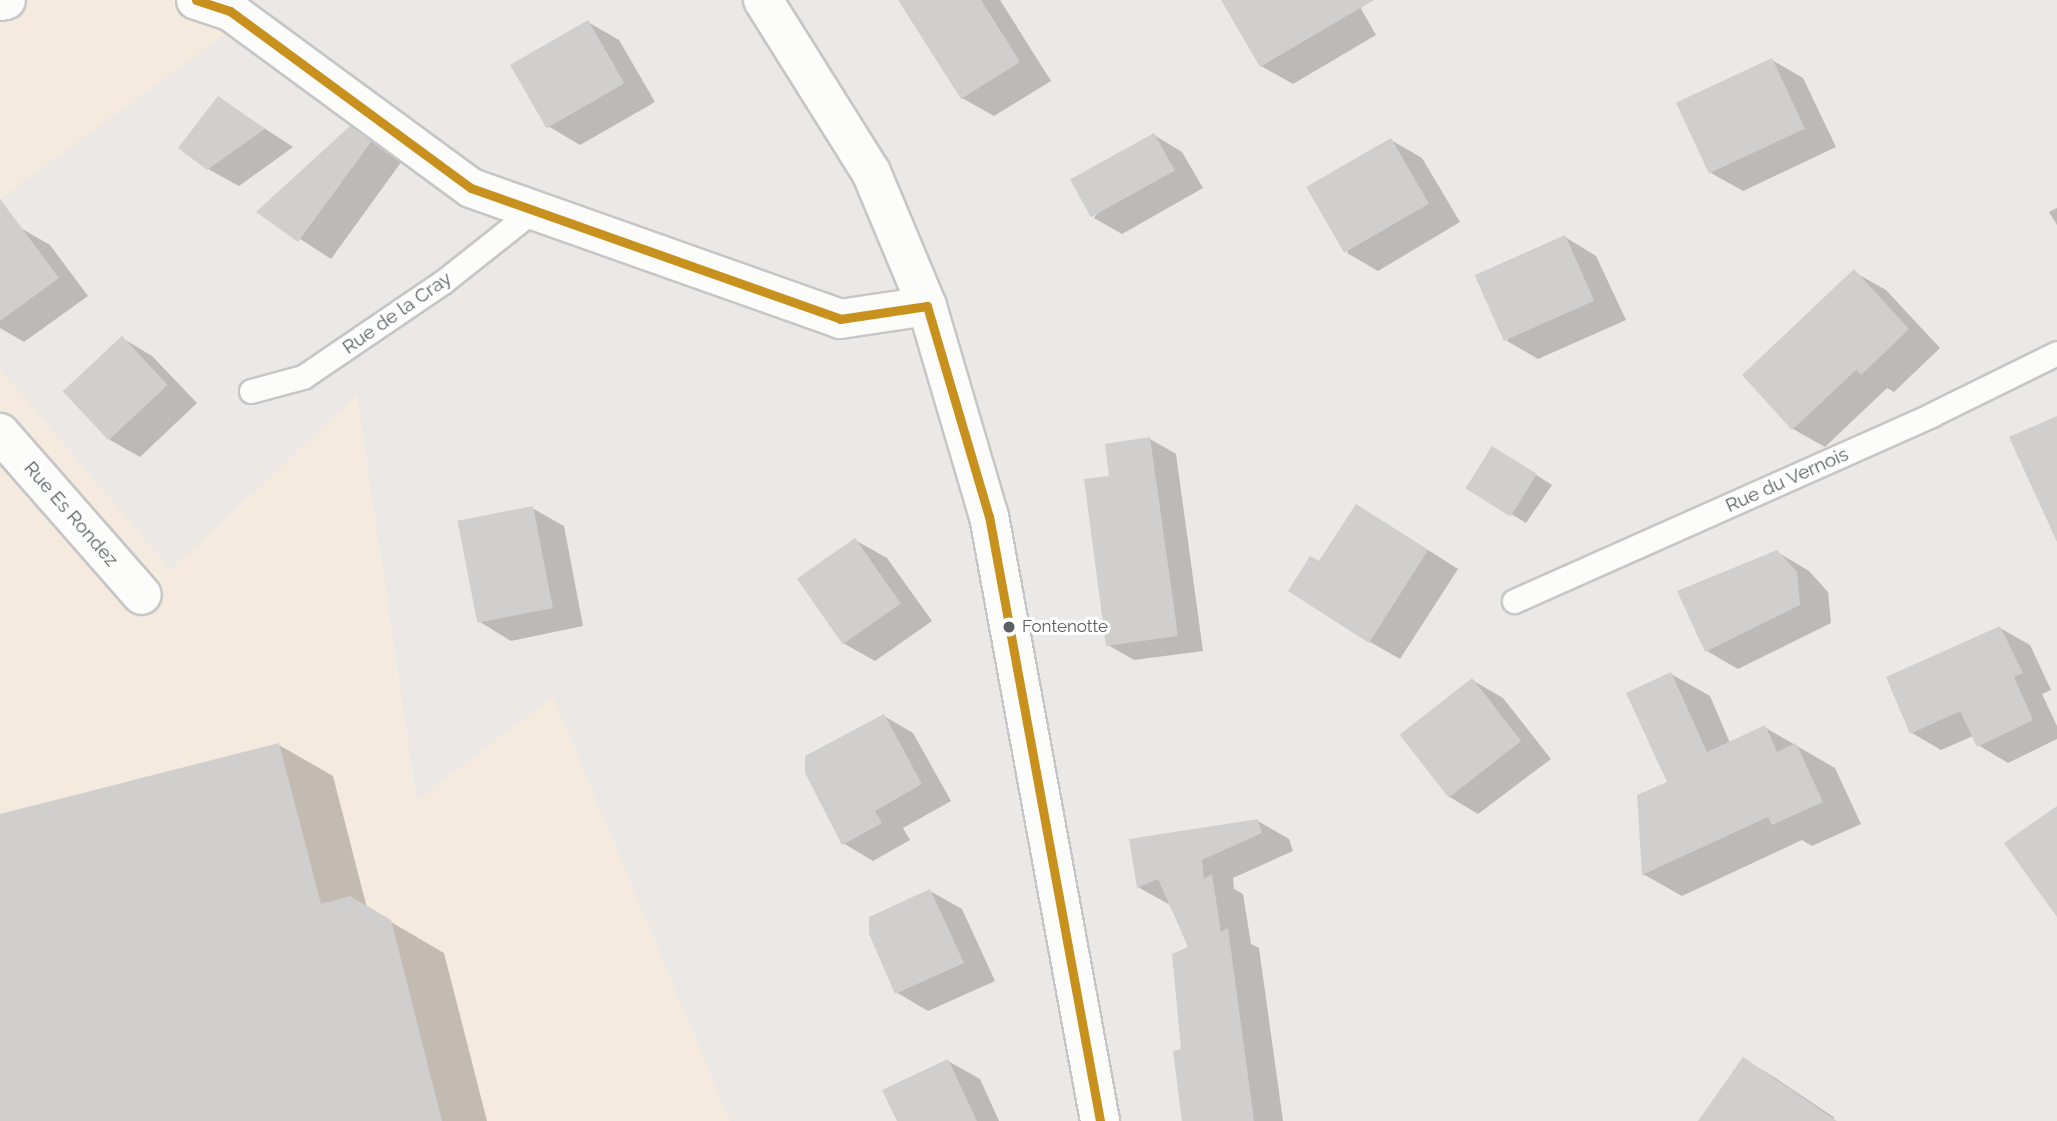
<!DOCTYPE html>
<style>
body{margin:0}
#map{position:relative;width:2057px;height:1121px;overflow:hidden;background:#ebe8e5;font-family:Raleway,sans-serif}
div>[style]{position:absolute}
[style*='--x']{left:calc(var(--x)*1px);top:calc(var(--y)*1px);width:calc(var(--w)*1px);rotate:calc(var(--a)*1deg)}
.commercial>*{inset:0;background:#f4eade}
.shadow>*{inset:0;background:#0003}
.building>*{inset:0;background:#d1cfce;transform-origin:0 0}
.roads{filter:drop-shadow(2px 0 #c7c6c6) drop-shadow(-2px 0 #c7c6c6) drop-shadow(0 2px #c7c6c6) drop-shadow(0 -2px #c7c6c6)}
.lane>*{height:23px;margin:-11.5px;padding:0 11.5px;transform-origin:11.5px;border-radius:11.5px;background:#fcfcfb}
.street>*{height:38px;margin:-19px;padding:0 19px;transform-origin:19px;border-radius:19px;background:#fcfcfb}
.bus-1>*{height:9px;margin:-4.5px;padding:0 4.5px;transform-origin:4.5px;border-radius:4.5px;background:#c8911e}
.dots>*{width:19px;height:19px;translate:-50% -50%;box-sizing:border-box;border:4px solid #fff;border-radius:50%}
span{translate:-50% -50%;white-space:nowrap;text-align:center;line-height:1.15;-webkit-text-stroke:6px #fff;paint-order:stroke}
.bus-label{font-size:17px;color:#5b6063}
.left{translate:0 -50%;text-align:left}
.street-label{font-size:19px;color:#5b6063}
</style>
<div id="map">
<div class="commercial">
<i style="clip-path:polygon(0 0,254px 0,263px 7px,0 199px)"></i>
<i style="clip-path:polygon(0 369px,171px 570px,357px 394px,417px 800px,553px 696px,730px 1121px,0 1121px)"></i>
</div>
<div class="shadow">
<i style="clip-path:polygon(899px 0,1000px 0,1051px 81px,994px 116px,962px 98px)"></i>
<i style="clip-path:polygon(1225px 0,1356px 0,1376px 35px,1293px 84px,1261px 66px)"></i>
<i style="clip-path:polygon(588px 22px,619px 40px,655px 102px,580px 145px,548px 126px)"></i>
<i style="clip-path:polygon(1772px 60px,1803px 78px,1836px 147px,1743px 191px,1711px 173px)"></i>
<i style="clip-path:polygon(218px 98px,293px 147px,239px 186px,208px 169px)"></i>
<i style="clip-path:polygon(350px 128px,402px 161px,331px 259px,259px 212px)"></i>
<i style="clip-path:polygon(1154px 135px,1182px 152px,1203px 188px,1122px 234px,1094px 218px)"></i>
<i style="clip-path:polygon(1391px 140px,1422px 158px,1460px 222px,1378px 271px,1347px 253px)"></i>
<i style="clip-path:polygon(2057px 208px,2057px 225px,2049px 212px)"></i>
<i style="clip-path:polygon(19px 227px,50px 245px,88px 296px,24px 342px,0 328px,0 241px)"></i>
<i style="clip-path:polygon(1565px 237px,1596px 256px,1626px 320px,1538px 359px,1507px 341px)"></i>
<i style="clip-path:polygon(1854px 272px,1886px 290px,1940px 348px,1894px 392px,1887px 388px,1825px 447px,1793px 429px)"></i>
<i style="clip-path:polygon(122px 338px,152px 356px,197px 403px,140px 457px,110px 440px)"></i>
<i style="clip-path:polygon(1150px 439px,1176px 454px,1203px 651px,1134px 660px,1108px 645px,1111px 477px)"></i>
<i style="clip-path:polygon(1508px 457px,1552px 485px,1526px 523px,1466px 486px)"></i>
<i style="clip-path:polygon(532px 508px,564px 526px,583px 626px,511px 641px,480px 622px)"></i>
<i style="clip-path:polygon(1387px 524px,1458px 569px,1400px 659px,1370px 642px)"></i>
<i style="clip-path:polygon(855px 540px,887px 558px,932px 621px,875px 661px,843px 643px)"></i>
<i style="clip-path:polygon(1777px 552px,1809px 571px,1828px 592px,1831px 623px,1738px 669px,1707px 651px)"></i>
<i style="clip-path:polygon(2000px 628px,2030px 645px,2051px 690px,2042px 694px,2057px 726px,2057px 739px,2008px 763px,1978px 745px,1973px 736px,1941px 750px,1912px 733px)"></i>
<i style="clip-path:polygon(1671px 674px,1710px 696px,1730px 743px,1764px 727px,1835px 768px,1861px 824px,1812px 846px,1802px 840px,1682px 896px,1643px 874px,1669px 782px)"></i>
<i style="clip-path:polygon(1472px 680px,1503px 698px,1551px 759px,1478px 814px,1448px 796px,1401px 734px)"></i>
<i style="clip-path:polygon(884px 716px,913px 733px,951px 801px,903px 828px,910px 840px,873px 861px,843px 843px)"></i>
<i style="clip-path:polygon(279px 745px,333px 776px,367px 908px,444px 953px,487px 1121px,0 1121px,0 816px)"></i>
<i style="clip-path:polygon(1258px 821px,1289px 839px,1293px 851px,1233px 878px,1234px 889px,1243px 894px,1251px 944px,1259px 948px,1283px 1121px,1184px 1121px,1191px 948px,1170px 905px,1138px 887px)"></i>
<i style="clip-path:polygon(930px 891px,962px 909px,995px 981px,928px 1011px,896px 992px)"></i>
<i style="clip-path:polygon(1744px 1059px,1774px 1077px,1835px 1118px,1700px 1121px)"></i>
<i style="clip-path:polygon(948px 1061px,980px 1079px,999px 1121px,899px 1121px)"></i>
</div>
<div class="building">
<i style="clip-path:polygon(898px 0,981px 0,1020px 62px,961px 99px)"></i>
<i style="clip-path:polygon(1221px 0,1374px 0,1260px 67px)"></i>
<i style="left:588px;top:20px;width:73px;height:90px;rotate:60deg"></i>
<i style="left:1772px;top:58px;width:78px;height:106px;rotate:65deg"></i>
<i style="clip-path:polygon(218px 96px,265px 129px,207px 170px,178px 148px)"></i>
<i style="clip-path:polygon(350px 126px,371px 142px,298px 242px,256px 212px)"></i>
<i style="left:1154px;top:133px;width:43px;height:96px;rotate:61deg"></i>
<i style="left:1391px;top:138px;width:76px;height:98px;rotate:60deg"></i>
<i style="clip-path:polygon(0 199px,59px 278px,0 321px)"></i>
<i style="left:1565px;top:235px;width:72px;height:99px;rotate:66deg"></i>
<i style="clip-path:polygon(1854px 269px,1909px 329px,1861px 375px,1856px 370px,1792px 430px,1742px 375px)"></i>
<i style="left:122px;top:336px;width:67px;height:81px;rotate:47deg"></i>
<i style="clip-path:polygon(2057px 416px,2057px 542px,2009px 437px)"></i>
<i style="clip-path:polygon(1150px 437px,1178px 636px,1106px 646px,1084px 479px,1109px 476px,1105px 444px)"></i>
<i style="left:1492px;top:446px;width:53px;height:50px;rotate:32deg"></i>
<i style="clip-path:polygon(1356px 504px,1428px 550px,1369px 643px,1288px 591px,1310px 556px,1319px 561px)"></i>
<i style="left:533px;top:506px;width:104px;height:77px;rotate:79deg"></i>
<i style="left:855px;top:538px;width:80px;height:71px;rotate:55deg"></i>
<i style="clip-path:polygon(1777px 550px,1797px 572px,1800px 605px,1705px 652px,1677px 591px)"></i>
<i style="clip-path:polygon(2000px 626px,2023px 673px,2014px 677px,2033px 720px,1977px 747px,1960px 711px,1910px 734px,1886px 677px)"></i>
<i style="clip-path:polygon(1671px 672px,1707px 752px,1765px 725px,1777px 752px,1796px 743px,1823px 802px,1772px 825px,1768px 817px,1642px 875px,1637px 795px,1667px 782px,1626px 693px)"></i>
<i style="left:1472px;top:678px;width:80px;height:92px;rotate:52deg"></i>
<i style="clip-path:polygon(884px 714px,922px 784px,875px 811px,882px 823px,842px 845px,805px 773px,805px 756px)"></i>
<i style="clip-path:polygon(279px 743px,321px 904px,350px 896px,391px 920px,442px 1121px,0 1121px,0 814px)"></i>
<i style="clip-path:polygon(2057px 806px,2057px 917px,2004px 843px)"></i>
<i style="clip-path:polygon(1258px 819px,1262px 833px,1202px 860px,1204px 879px,1212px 874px,1221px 932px,1228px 928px,1254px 1121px,1182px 1121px,1173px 1051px,1181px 1049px,1172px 954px,1188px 947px,1158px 879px,1137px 888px,1129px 839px)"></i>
<i style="clip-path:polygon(930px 889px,964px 963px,895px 994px,869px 934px,869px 917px)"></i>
<i style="clip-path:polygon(1743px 1057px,1837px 1121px,1698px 1121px)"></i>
<i style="clip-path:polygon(948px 1059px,977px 1121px,897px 1121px,882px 1090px)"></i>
</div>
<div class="roads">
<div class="lane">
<i style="--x:251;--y:391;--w:54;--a:-15.1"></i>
<i style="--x:303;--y:377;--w:171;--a:-34.2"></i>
<i style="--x:444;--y:281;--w:111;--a:-38.4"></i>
<i style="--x:1514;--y:601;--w:457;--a:-24"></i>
<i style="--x:1931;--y:415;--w:140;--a:-26.2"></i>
</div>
<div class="street">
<i style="--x:196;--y:0;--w:36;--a:18"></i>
<i style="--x:230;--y:11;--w:299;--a:36.3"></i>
<i style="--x:471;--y:188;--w:392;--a:19.5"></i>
<i style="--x:840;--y:319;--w:88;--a:-8.5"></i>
<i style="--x:763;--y:0;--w:203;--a:57.9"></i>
<i style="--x:871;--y:172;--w:145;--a:67.3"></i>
<i style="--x:927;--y:306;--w:219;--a:73.6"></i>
<i style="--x:989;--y:516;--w:615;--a:79.6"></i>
<i style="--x:0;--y:1;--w:6;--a:-9"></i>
<i style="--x:0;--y:433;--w:215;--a:48.8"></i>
</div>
</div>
<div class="bus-1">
<i style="--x:196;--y:0;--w:36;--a:18"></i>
<i style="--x:230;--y:11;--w:299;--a:36.3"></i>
<i style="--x:471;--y:188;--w:392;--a:19.5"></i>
<i style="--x:840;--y:319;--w:88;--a:-8.5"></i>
<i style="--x:927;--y:306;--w:219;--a:73.6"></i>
<i style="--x:989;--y:516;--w:615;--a:79.6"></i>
</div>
<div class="dots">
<i style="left:1009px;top:627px;background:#5b6063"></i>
</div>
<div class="bus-label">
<span class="left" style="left:1022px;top:627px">Fontenotte</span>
</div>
<div class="street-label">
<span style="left:397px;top:313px;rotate:-35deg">Rue de la Cray</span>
<span style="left:1787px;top:480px;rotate:-24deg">Rue du Vernois</span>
<span style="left:71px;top:514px;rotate:49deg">Rue Es Rondez</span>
</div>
</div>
